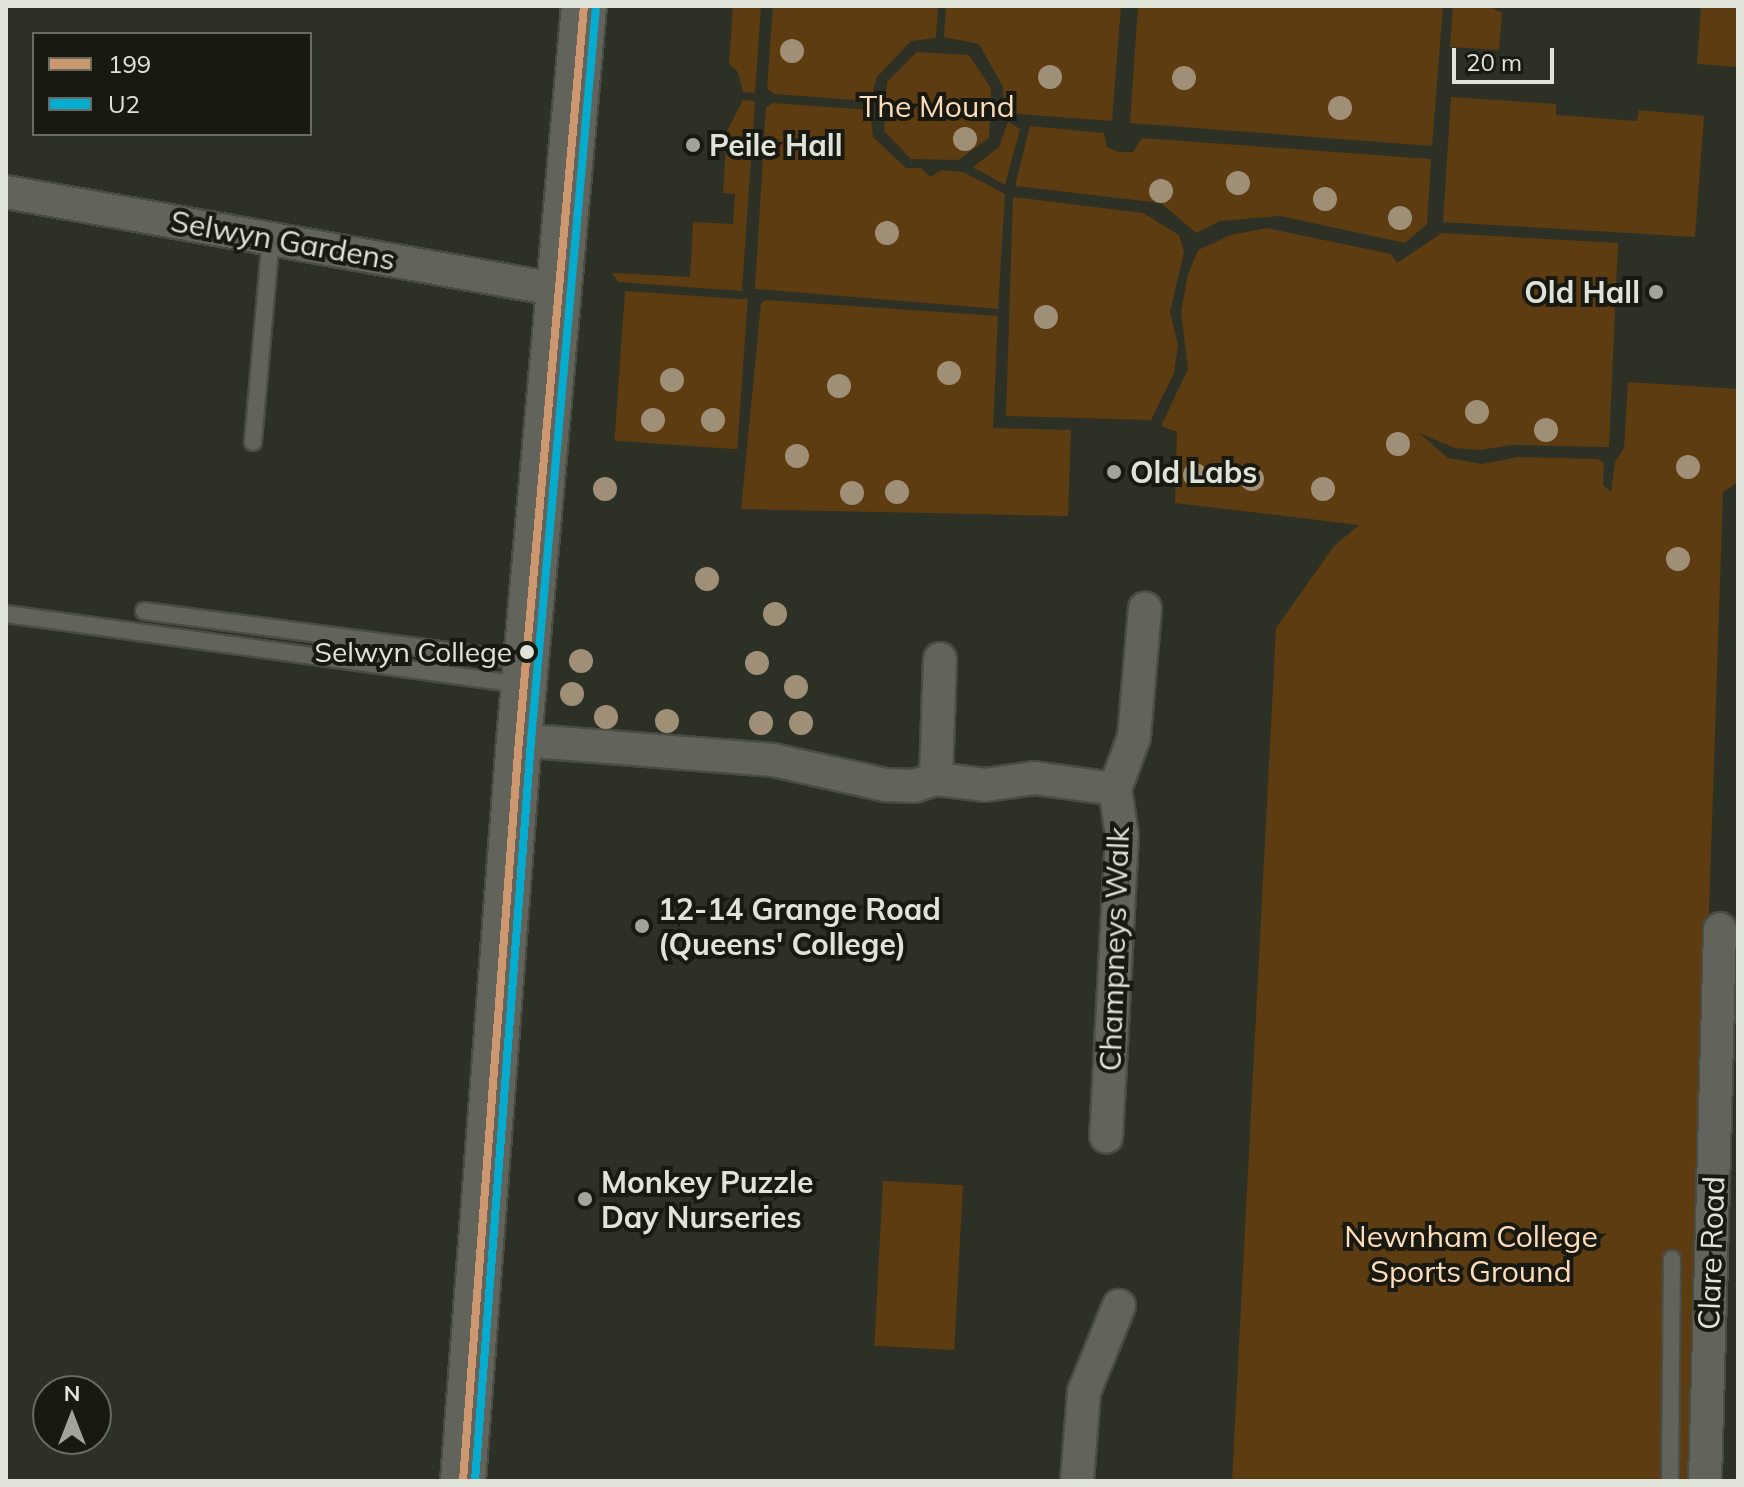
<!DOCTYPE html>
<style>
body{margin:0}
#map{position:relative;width:1744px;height:1487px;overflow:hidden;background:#2d3025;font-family:Mulish,sans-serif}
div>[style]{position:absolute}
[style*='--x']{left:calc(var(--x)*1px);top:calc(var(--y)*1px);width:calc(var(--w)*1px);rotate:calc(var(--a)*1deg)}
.green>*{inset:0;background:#5e3c11;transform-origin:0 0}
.roads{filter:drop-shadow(2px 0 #494c43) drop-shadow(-2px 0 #494c43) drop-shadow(0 2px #494c43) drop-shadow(0 -2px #494c43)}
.lane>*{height:16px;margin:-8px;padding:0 8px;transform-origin:8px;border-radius:8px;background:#62645c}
.street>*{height:32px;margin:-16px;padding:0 16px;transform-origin:16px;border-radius:16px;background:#62645c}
.secondary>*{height:44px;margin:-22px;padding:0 22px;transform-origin:22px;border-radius:22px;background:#62645c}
.bus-1>*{height:8px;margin:-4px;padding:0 4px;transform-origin:4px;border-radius:4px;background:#cd976f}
.bus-2>*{height:8px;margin:-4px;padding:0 4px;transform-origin:4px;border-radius:4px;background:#06acd0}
.trees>*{width:24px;height:24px;margin:-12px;border-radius:50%;background:#a08f77}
.dots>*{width:22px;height:22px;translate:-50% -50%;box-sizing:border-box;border:4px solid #181a12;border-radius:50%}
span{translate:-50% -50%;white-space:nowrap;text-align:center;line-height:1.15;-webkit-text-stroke:8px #181a12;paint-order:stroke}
.bus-label{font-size:28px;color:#e0e4d8}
.right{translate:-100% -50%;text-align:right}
.park-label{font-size:30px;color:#ffdcba}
.poi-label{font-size:30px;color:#e0e4d8;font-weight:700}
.left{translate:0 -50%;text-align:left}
.street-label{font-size:30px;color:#e0e4d8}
.frame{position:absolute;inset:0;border:8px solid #e0e4d8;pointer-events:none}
.legend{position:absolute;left:32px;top:32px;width:280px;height:104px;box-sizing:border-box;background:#181a12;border:2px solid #686b61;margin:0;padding:10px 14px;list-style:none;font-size:24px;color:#e0e4d8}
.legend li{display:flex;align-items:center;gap:16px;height:40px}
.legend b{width:40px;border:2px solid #686b61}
.north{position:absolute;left:32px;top:1375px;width:80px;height:80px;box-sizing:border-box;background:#181a12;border:2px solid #686b61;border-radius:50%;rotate:0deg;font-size:22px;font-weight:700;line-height:32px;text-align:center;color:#e0e4d8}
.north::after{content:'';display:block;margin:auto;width:28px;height:36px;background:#a1a599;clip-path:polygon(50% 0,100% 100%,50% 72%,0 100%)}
.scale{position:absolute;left:1452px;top:48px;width:102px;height:36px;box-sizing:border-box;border:4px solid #e0e4d8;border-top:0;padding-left:10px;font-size:24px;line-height:28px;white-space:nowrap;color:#e0e4d8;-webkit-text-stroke:6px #181a12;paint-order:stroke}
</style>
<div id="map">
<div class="green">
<i style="clip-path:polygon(733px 6px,761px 6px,755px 93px,743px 92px,738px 72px,729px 64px)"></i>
<i style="clip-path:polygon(773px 6px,938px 6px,936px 38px,911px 41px,877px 77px,870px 101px,774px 94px,767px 89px)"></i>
<i style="clip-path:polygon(946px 6px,1121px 6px,1112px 121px,1005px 113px,1003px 87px,979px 44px,944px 37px)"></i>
<i style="clip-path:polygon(1138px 6px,1443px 6px,1432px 146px,1130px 123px)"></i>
<i style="clip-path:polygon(1453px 6px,1488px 6px,1502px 13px,1499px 50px,1450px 47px)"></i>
<i style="clip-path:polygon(1701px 6px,1738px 6px,1738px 67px,1697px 64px)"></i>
<i style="clip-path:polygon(917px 52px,969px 55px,991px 88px,989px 138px,958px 160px,911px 159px,884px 131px,887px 82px)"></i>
<i style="clip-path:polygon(1451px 97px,1556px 104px,1556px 115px,1637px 121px,1639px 110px,1704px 116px,1695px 237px,1443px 222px)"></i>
<i style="clip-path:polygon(743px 100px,755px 101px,742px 291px,618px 282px,612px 273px,690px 277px,693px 222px,733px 224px,735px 194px,723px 193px,727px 131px)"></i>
<i style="clip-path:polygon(773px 103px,870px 110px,873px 137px,906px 168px,921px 168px,930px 177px,942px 170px,963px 172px,1005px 194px,998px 309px,755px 289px,766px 107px)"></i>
<i style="clip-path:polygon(1008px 122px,1020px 129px,1005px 185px,973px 167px,999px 147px)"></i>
<i style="clip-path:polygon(1030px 126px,1104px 133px,1107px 147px,1119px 152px,1133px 152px,1142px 138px,1431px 159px,1427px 224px,1405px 243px,1280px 216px,1220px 221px,1196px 233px,1161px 203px,1015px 186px)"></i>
<i style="clip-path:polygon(1013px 197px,1143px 213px,1179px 235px,1184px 252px,1170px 312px,1178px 345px,1174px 373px,1151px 420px,1006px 416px)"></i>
<i style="clip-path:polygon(1267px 228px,1391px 254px,1397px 263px,1442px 233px,1618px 243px,1609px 447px,1512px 445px,1480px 450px,1455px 448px,1419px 433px,1448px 458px,1482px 464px,1518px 457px,1598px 459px,1604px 463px,1603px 485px,1611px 492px,1615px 462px,1624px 448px,1628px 382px,1738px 389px,1738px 482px,1723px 492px,1690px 1481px,1232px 1481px,1276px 628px,1334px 546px,1359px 525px,1175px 503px,1177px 432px,1161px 426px,1188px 369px,1181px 312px,1188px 274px,1198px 250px,1231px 235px)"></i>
<i style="left:625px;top:291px;width:123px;height:150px;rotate:4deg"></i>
<i style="clip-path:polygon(766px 300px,998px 316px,993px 428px,1071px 430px,1068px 516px,741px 509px,761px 303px)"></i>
<i style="left:883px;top:1181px;width:80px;height:165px;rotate:3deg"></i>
</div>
<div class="roads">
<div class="lane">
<i style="--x:253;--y:442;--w:205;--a:-85"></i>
<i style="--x:144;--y:611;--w:382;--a:7.5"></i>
<i style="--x:6;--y:614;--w:523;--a:7.8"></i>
<i style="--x:1670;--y:1481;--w:222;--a:-89.5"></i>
</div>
<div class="street">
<i style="--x:6;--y:192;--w:563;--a:10.03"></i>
<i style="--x:519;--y:740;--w:255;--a:4.5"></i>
<i style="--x:773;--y:760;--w:116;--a:12.5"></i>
<i style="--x:886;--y:785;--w:28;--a:2"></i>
<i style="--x:914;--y:786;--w:23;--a:-18"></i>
<i style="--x:936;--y:779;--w:49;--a:7"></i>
<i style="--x:985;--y:785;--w:49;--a:-8.1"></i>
<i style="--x:1034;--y:778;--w:82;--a:7.7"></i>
<i style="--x:1115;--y:789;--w:47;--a:81.3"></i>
<i style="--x:1122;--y:835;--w:302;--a:93"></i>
<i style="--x:936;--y:779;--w:120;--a:-88.1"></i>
<i style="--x:1115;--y:789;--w:55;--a:-69.9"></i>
<i style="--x:1134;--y:737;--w:129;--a:-85.1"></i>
<i style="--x:1077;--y:1481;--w:89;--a:-85.5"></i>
<i style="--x:1084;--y:1392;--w:93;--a:-67.9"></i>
<i style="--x:1705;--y:1481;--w:552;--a:-88.44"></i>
</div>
<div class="secondary">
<i style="--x:463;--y:1481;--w:743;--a:-85.68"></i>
<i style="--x:519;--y:740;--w:737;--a:-84.94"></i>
</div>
</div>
<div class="bus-1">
<i style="--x:463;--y:1481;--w:743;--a:-85.68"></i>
<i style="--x:519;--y:740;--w:737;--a:-84.94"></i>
</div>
<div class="bus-2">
<i style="--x:475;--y:1481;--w:742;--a:-85.67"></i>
<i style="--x:531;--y:741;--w:737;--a:-84.94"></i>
</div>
<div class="trees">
<i style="left:792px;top:51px"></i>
<i style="left:1050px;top:77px"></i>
<i style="left:1184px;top:78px"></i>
<i style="left:1340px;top:108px"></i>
<i style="left:965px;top:139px"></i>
<i style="left:1238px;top:183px"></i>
<i style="left:1161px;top:191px"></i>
<i style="left:1325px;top:199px"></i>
<i style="left:1400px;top:218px"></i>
<i style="left:887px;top:233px"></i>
<i style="left:1046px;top:317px"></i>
<i style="left:949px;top:373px"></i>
<i style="left:672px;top:380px"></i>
<i style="left:839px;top:386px"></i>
<i style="left:1477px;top:412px"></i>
<i style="left:653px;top:420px"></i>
<i style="left:713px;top:420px"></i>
<i style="left:1546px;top:430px"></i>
<i style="left:1398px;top:444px"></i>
<i style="left:797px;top:456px"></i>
<i style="left:1688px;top:467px"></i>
<i style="left:1195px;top:475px"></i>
<i style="left:1252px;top:479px"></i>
<i style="left:605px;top:489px"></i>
<i style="left:1323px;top:489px"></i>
<i style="left:897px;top:492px"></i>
<i style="left:852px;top:493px"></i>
<i style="left:1678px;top:559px"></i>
<i style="left:707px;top:579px"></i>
<i style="left:775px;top:614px"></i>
<i style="left:581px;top:661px"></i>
<i style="left:757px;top:663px"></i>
<i style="left:796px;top:687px"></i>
<i style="left:572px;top:694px"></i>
<i style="left:606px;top:717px"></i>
<i style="left:667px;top:721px"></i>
<i style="left:761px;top:723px"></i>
<i style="left:801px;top:723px"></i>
</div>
<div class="dots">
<i style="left:693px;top:145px;background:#a1a599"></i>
<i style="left:1656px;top:292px;background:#a1a599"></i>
<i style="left:1114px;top:472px;background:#a1a599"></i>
<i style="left:527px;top:652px;background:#e0e4d8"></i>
<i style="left:642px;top:926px;background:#a1a599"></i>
<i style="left:585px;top:1199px;background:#a1a599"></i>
</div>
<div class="bus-label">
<span class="right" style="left:512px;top:652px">Selwyn College</span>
</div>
<div class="park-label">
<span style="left:937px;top:106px">The Mound</span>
<span style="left:1471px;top:1253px">Newnham College<br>Sports Ground</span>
</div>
<div class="poi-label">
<span class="left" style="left:709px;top:145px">Peile Hall</span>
<span class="right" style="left:1640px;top:292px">Old Hall</span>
<span class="left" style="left:1130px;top:472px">Old Labs</span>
<span class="left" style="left:658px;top:926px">12-14 Grange Road<br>(Queens' College)</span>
<span class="left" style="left:601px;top:1199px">Monkey Puzzle<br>Day Nurseries</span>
</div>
<div class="street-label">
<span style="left:283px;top:240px;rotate:10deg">Selwyn Gardens</span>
<span style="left:1114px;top:949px;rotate:-88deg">Champneys Walk</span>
<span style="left:1711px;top:1253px;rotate:-88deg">Clare Road</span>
</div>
<div class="frame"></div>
<ul class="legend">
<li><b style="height:10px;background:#cd976f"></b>199</li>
<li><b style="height:10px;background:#06acd0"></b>U2</li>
</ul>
<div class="north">N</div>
<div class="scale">20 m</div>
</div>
